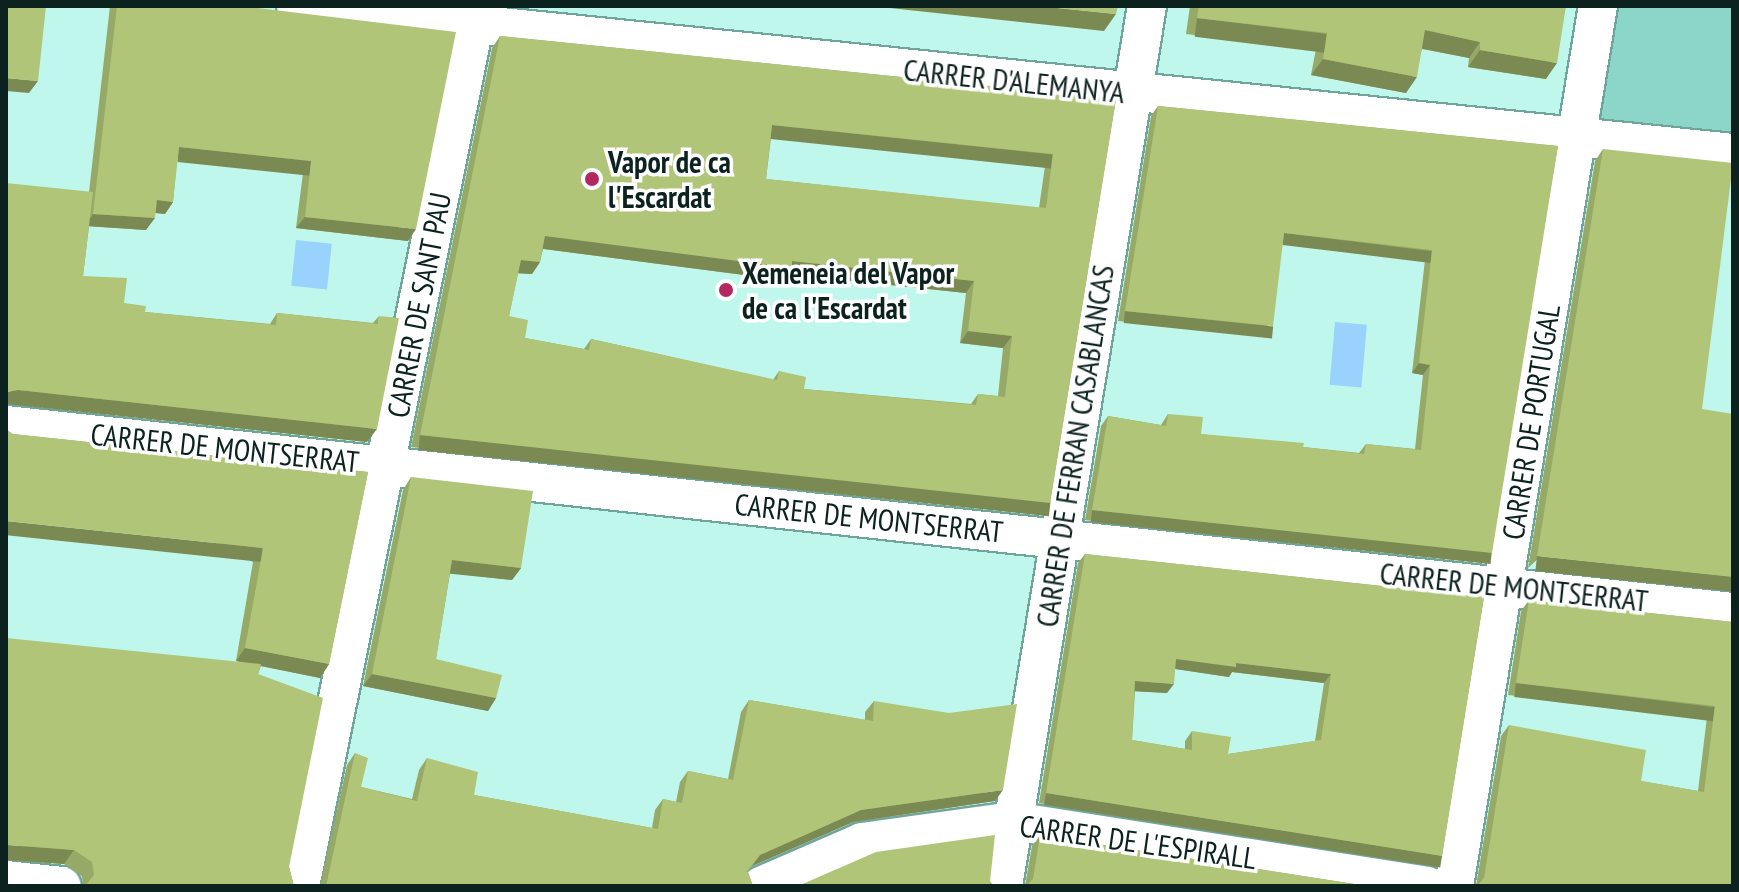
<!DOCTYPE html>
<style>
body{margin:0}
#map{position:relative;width:1739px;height:892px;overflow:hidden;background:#bff7ec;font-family:"PT Sans Narrow",sans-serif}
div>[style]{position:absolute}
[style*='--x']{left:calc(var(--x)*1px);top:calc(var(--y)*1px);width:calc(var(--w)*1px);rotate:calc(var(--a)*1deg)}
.green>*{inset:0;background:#8bd6c8}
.water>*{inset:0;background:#99d2fd;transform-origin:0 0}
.roads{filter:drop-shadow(2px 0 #70a59b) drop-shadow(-2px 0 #70a59b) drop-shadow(0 2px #70a59b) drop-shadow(0 -2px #70a59b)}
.street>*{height:38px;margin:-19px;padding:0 19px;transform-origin:19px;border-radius:19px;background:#fff}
.wall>*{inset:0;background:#97a966}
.shaded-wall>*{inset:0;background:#7b8a53;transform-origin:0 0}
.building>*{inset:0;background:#b0c577}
.dots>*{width:22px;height:22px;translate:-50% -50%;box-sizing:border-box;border:4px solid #fff;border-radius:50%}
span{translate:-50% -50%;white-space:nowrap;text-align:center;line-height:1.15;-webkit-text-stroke:7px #fff;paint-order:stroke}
.street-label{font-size:30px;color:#0c221e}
.poi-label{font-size:30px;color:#0c221e;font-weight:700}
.left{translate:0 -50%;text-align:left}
.frame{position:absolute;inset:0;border:8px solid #0c221e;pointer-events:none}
</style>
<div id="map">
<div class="green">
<i style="clip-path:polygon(1604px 6px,1733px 6px,1733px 153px,1584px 140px)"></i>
</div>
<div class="water">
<i style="left:296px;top:240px;width:36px;height:46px;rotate:6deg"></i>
<i style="left:1335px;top:322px;width:32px;height:63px;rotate:5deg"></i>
</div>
<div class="roads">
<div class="street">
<i style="--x:296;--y:6;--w:1444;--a:5.84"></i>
<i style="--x:6;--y:425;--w:1737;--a:6.18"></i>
<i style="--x:6;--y:880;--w:56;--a:6.1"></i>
<i style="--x:300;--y:886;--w:898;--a:-78.56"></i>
<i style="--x:761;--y:886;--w:110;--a:-23.5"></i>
<i style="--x:862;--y:842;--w:152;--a:-7.9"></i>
<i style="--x:1013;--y:821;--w:419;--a:8.9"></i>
<i style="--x:1003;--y:886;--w:892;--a:-80.71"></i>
<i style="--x:1454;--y:886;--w:892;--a:-80.71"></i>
</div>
</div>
<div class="wall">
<i style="clip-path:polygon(110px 6px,241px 6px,408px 241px,296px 228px,303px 173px,177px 159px,173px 202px,165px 214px,155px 213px,146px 230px,89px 226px,83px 276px,124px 303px,145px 312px,270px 324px,277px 313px,373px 323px,379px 316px,367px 442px,8px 403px,89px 192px)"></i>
<i style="clip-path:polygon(1190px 6px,1566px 6px,1546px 79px,1468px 67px,1469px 58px,1422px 49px,1406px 93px,1311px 75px,1316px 49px,1186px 34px)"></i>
<i style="clip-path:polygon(evenodd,500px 36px,1116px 99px,1050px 503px,1041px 515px,411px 447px,492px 48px,500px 36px,771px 138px,1045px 166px,1039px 208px,766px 179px,771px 138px,500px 36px,543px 249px,783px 280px,788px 274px,966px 293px,960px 343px,1003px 348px,998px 396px,978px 394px,971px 404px,804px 389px,779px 371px,773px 380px,591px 339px,584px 349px,525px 338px,509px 316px,518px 273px,532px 274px,540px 262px,543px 249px)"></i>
<i style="clip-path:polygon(1158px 106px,1558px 146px,1485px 563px,1085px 520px,1101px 426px,1108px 416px,1161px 425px,1168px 414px,1201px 434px,1303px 447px,1359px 453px,1366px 444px,1415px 449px,1423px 375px,1412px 373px,1425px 260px,1282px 244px,1266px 336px,1118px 321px,1151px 116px)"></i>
<i style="clip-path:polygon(1603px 149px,1702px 409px,1528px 568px,1595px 161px)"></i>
<i style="clip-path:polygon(13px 434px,368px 472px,329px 664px,320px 678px,261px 666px,258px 674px,289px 867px,294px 886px,83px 886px,82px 876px,64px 864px,6px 860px,245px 663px,236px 661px,253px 562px)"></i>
<i style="clip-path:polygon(411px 477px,521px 568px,512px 580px,450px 573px,436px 659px,496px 698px,488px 711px,363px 686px,403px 490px)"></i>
<i style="clip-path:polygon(evenodd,1085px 554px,1484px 597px,1442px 856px,1435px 866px,1039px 803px,1078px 563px,1085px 554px,1175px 669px,1229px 677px,1232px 672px,1324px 683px,1315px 741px,1228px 754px,1192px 731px,1185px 741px,1185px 749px,1132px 740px,1135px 691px,1167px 693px,1175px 669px)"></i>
<i style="clip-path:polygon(1529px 600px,1733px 622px,1733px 886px,1476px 886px,1501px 736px,1509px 725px,1641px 781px,1698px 791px,1707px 717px,1508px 695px,1521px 611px)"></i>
<i style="clip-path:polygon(749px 700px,865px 720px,865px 712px,874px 701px,995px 801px,853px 822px,752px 866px,748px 872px,753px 886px,320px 886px,347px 765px,355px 753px,361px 787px,412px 799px,419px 770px,427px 758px,474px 795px,652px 828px,655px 810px,663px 799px,676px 802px,680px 782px,688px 771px,728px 779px,741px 712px)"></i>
<i style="clip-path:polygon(1040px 835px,1367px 886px,1025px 886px,1032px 846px)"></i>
</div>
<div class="shaded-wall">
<i style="clip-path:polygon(871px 6px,1038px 6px,1116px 14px,1104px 31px)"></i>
<i style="left:1197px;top:18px;width:131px;height:19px;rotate:7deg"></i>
<i style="clip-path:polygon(1425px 30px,1480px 42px,1469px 58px,1414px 47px)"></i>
<i style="clip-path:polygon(1480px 50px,1557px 63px,1546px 79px,1468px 67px)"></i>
<i style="clip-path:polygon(1323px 59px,1417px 77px,1406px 93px,1311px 75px)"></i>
<i style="clip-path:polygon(6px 78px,38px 81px,29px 93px,6px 91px)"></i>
<i style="left:772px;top:125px;width:282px;height:14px;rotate:6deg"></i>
<i style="left:179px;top:147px;width:133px;height:15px;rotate:6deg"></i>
<i style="clip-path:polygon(157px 200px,173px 202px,165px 214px,148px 212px)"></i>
<i style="clip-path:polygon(93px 214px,155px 218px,146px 230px,85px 226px)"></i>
<i style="clip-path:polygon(305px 217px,416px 229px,408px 241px,296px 228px)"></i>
<i style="left:1284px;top:233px;width:149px;height:12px;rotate:7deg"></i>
<i style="clip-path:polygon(545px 236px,792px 261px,974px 281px,966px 293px,788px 274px,783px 280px,537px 248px)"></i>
<i style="clip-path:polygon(521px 260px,540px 262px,532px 274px,512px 273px)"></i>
<i style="left:1125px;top:311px;width:149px;height:12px;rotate:6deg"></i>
<i style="clip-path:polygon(968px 331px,1012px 336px,1003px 348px,960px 343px)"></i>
<i style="clip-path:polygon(1419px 363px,1430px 365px,1423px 375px,1412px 373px)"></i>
<i style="clip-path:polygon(18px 390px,377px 429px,367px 442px,6px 404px,6px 392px)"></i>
<i style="left:420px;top:435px;width:634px;height:15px;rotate:6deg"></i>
<i style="left:1092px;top:510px;width:402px;height:12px;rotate:6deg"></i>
<i style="left:6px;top:521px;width:258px;height:14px;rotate:6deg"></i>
<i style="left:1537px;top:556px;width:197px;height:15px;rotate:6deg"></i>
<i style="clip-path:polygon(452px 560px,521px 568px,512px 580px,443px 573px)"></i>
<i style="clip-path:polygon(245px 648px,329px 664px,320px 678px,236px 661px)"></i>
<i style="clip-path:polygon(1176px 659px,1236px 663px,1331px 674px,1324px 683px,1232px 672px,1229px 677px,1169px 668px)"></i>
<i style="clip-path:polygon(372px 674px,496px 698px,488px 711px,363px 686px)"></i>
<i style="clip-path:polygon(1135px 681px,1174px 684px,1167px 693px,1129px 691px)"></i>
<i style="left:1516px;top:683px;width:200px;height:14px;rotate:7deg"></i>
<i style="clip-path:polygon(1003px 790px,995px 801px,853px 822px,752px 866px,760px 855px,861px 810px)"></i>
<i style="left:1046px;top:793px;width:401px;height:12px;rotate:9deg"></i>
<i style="clip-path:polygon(8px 845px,74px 850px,64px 864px,6px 860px,6px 848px)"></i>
</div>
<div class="building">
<i style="clip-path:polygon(6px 6px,46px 6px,38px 81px,6px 78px)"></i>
<i style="clip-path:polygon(117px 6px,241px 6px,456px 32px,416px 229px,305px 217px,311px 161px,179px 147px,173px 202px,157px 200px,155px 218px,93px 214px)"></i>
<i style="clip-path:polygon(1038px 6px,1118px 6px,1116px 14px)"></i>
<i style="clip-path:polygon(1199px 6px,1465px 7px,1566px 6px,1557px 63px,1480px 50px,1480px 42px,1425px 30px,1417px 77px,1323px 59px,1327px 33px,1197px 18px)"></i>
<i style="clip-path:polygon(evenodd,500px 36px,1116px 99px,1050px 503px,420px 435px,500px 36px,772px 125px,1053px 154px,1046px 208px,766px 179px,772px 125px,500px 36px,545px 236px,792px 268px,792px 261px,974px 281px,968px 331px,1012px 336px,1005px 397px,978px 394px,976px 405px,804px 389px,806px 377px,779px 371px,777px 380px,591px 339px,589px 350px,525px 338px,528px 320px,509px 316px,521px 260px,540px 262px,545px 236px)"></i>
<i style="clip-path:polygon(1158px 106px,1558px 146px,1492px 553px,1092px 510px,1108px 416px,1166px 426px,1168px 414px,1203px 417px,1201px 434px,1304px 443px,1303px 447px,1364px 454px,1366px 444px,1421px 450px,1430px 365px,1419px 363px,1432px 250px,1284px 233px,1273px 326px,1125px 311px)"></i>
<i style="clip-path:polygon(1603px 149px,1733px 163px,1702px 409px,1733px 414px,1733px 577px,1537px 556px)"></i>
<i style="clip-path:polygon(6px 183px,93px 192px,83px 276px,127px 278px,124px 303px,146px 306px,145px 312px,276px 325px,277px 313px,378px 324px,379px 316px,399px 318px,377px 429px,18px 390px,6px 392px)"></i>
<i style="clip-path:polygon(6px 429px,13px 434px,368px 472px,329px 664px,245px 648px,263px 548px,6px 521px)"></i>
<i style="clip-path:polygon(411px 477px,533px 491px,521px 568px,452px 560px,436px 659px,502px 675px,496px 698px,372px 674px)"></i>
<i style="clip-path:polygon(evenodd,1085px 554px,1484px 597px,1442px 856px,1046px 793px,1085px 554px,1176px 659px,1236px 667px,1236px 663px,1331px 674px,1321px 740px,1228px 754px,1231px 737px,1192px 731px,1192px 750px,1132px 740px,1135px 681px,1174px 684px,1176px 659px)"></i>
<i style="clip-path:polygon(1529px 600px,1733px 622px,1733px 886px,1477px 886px,1484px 878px,1509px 725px,1646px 750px,1641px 781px,1704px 792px,1715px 706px,1516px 683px)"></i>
<i style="clip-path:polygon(6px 638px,261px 664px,258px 674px,323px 698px,289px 867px,294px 886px,85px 886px,94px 875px,92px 862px,74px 850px,8px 845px,6px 848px)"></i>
<i style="clip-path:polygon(749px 700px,873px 721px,874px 701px,949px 713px,1017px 704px,1003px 790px,861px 810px,760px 855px,747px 871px,753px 886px,326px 886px,355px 753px,368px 758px,361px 787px,417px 801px,427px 758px,478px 772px,474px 795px,658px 829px,663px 799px,682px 803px,688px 771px,733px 780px)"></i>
<i style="clip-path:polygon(995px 835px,990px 881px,994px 886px,798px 886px,876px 852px)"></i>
<i style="clip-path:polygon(1040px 835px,1367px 886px,1026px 886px,1033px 879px)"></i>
</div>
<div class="dots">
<i style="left:592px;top:179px;background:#b42862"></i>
<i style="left:726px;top:290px;background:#b42862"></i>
</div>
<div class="street-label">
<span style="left:1014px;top:81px;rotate:6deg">CARRER D'ALEMANYA</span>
<span style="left:419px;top:305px;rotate:-79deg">CARRER DE SANT PAU</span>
<span style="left:1531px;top:422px;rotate:-81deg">CARRER DE PORTUGAL</span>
<span style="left:1075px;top:446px;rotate:-81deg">CARRER DE FERRAN CASABLANCAS</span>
<span style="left:225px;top:448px;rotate:6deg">CARRER DE MONTSERRAT</span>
<span style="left:869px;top:518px;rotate:6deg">CARRER DE MONTSERRAT</span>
<span style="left:1514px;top:587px;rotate:6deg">CARRER DE MONTSERRAT</span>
<span style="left:1138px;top:842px;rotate:8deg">CARRER DE L'ESPIRALL</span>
</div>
<div class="poi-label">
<span class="left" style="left:608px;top:179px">Vapor de ca<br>l'Escardat</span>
<span class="left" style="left:742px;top:290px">Xemeneia del Vapor<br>de ca l'Escardat</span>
</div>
<div class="frame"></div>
</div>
